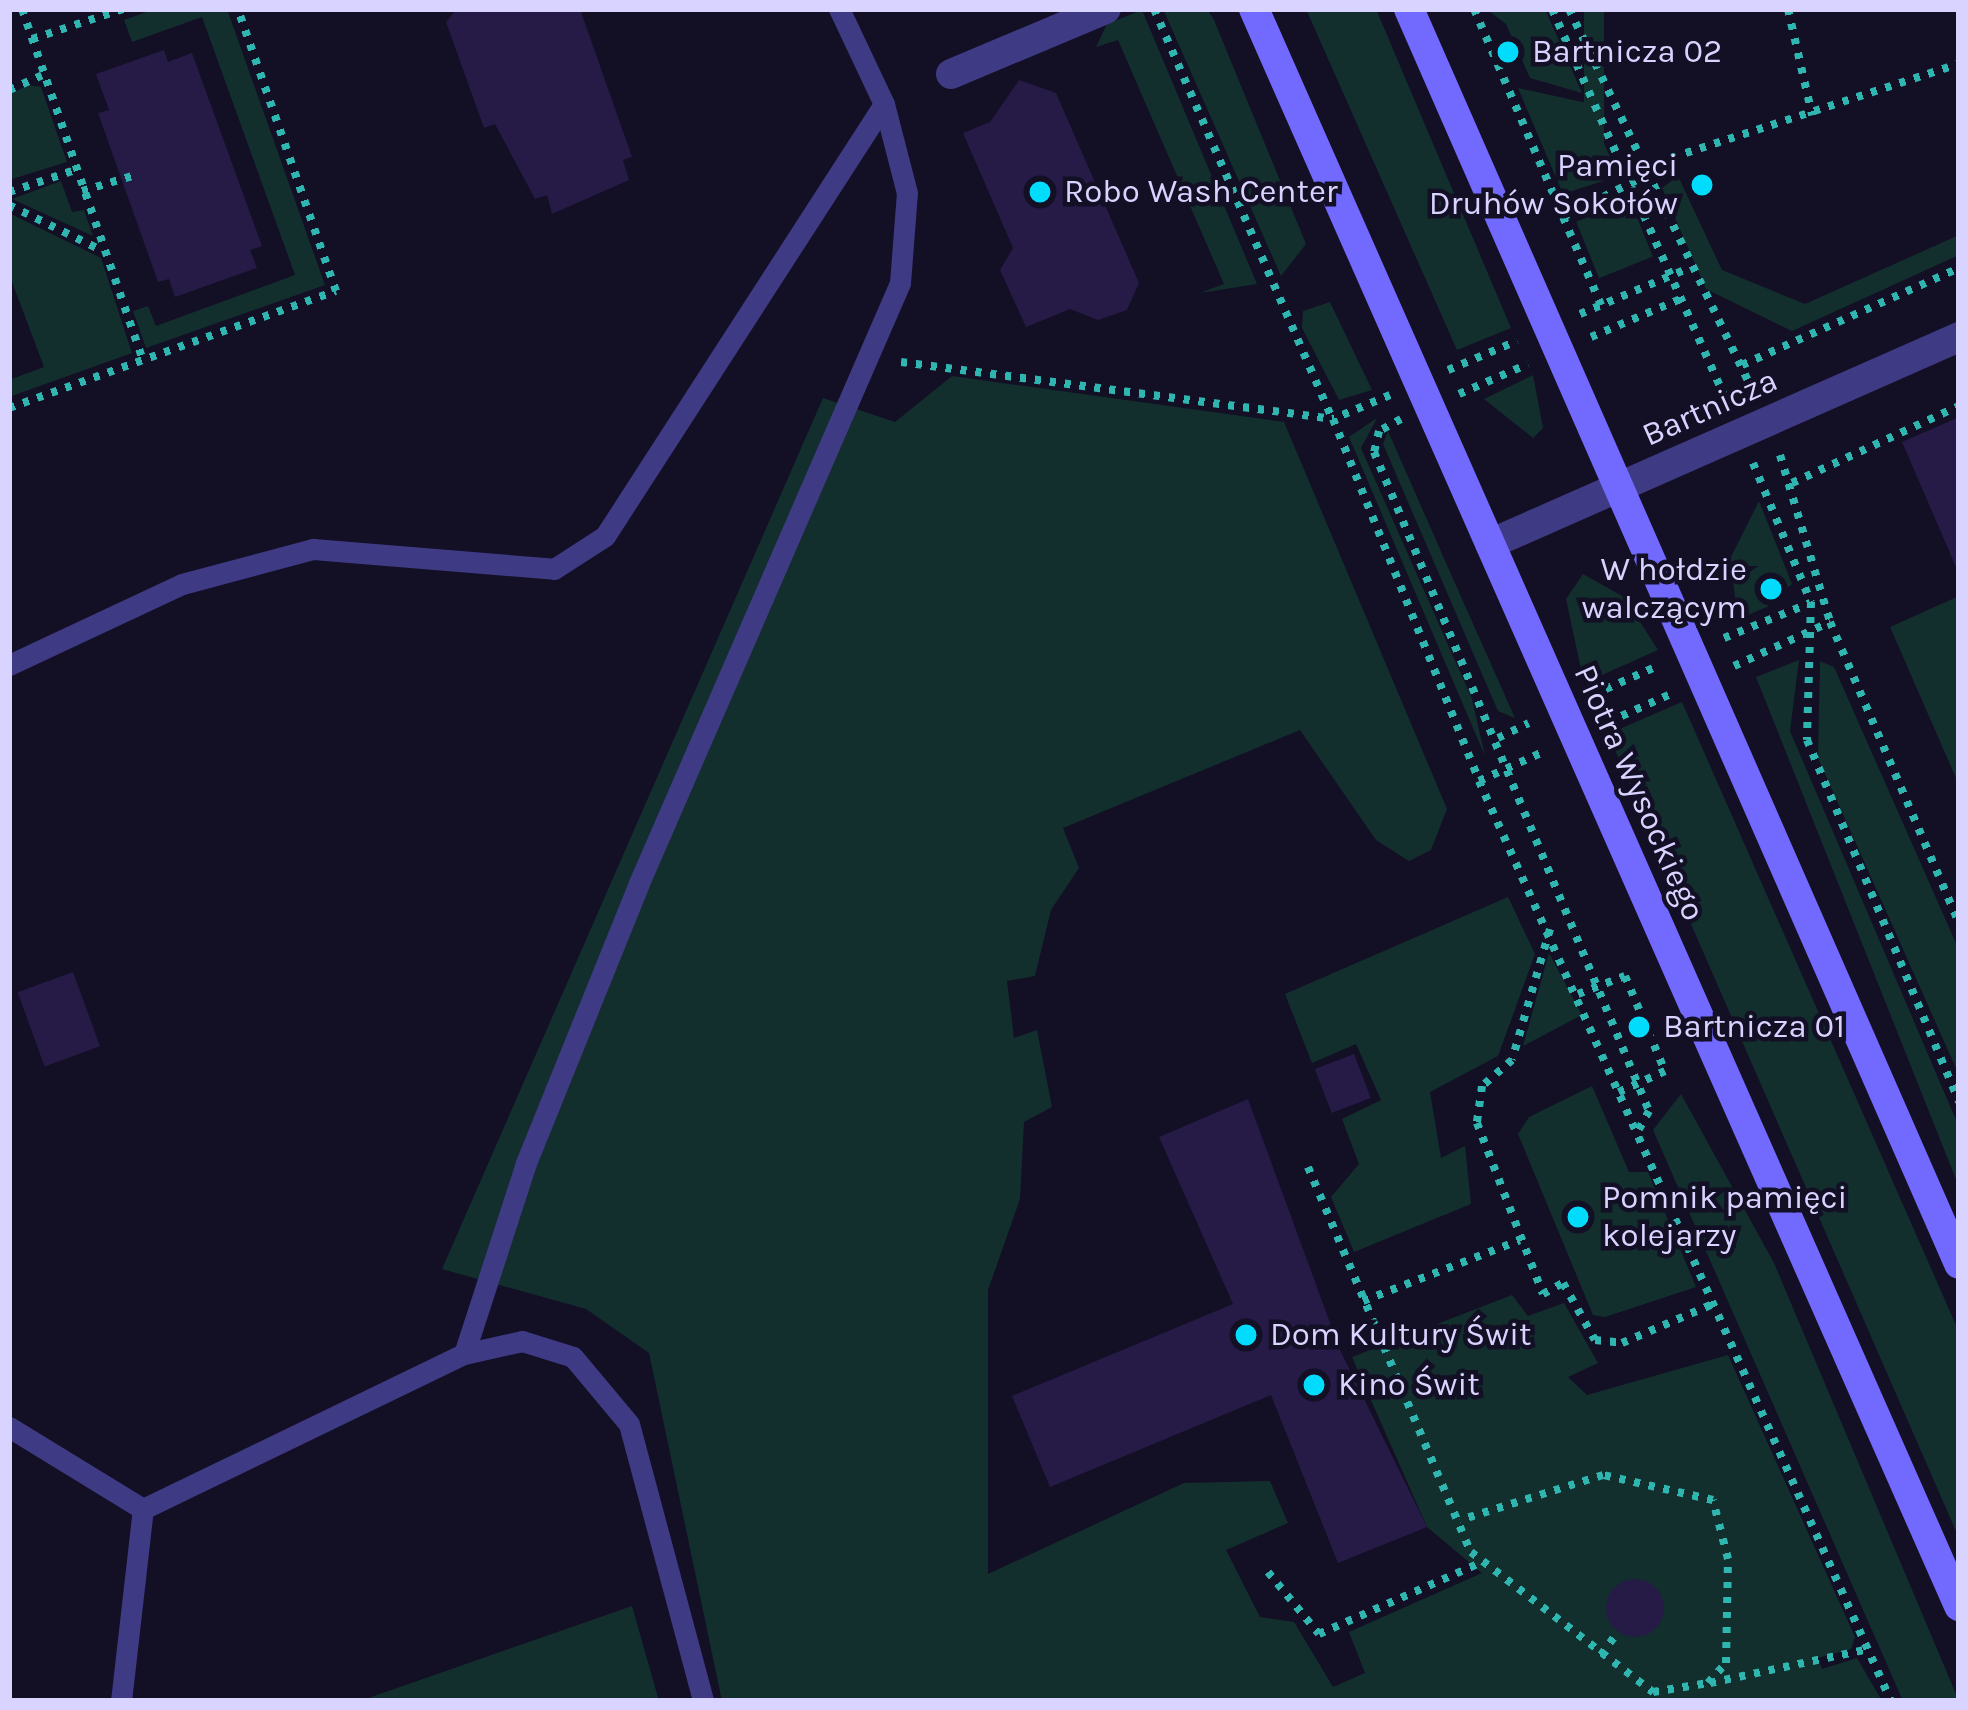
<!DOCTYPE html>
<meta charset="utf-8">
<style>
body{margin:0}
#map{position:relative;width:1968px;height:1710px;overflow:hidden;background:#130f25;font-family:Karla,sans-serif}
div>[style]{position:absolute}
[style*='--x']{left:calc(var(--x)*1px);top:calc(var(--y)*1px);width:calc(var(--w)*1px);rotate:calc(var(--a)*1deg)}
.green>*{inset:0;background:#122f2e;transform-origin:0 0}
.building>*{inset:0;background:#251b46;transform-origin:0 0}
.round{border-radius:50%}
.path>*{height:8px;margin-top:-4px;transform-origin:0;background:repeating-linear-gradient(90deg,#30b6b1 0 6px,transparent 0 15px)}
.service>*{height:21px;margin:-10.5px;padding:0 10.5px;transform-origin:10.5px;border-radius:10.5px;background:#3f3a84}
.minor>*{height:30px;margin:-15px;padding:0 15px;transform-origin:15px;border-radius:15px;background:#3f3a84}
.secondary>*{height:30px;margin:-15px;padding:0 15px;transform-origin:15px;border-radius:15px;background:#726afe}
.dots>*{width:33px;height:33px;translate:-50% -50%;box-sizing:border-box;border:6px solid #130f25;border-radius:50%}
span{translate:-50% -50%;white-space:nowrap;text-align:center;line-height:1.15;-webkit-text-stroke:9px #130f25;paint-order:stroke}
.poi-label{font-size:33px;color:#d9d3ff}
.left{translate:0 -50%;text-align:left}
.right{translate:-100% -50%;text-align:right}
.street-label{font-size:33px;color:#d9d3ff}
.frame{position:absolute;inset:0;border:12px solid #d9d3ff;pointer-events:none}
</style>
<div id="map">
<div class="green">
<i style="clip-path:polygon(155px 9px,227px 9px,325px 285px,146px 348px,133px 311px,148px 306px,156px 326px,295px 275px,202px 17px,132px 42px,124px 20px)"></i>
<i style="clip-path:polygon(1163px 9px,1207px 9px,1214px 20px,1306px 244px,1281px 276px)"></i>
<i style="clip-path:polygon(1306px 9px,1376px 9px,1511px 328px,1457px 350px)"></i>
<i style="clip-path:polygon(1486px 9px,1545px 9px,1582px 93px,1530px 78px,1506px 24px)"></i>
<i style="left:1584px;top:9px;width:20px;height:145px"></i>
<i style="clip-path:polygon(1142px 10px,1257px 284px,1200px 293px,1224px 284px,1118px 40px,1096px 47px,1107px 24px)"></i>
<i style="clip-path:polygon(28px 85px,41px 87px,67px 162px,9px 180px,9px 95px)"></i>
<i style="clip-path:polygon(1518px 88px,1587px 103px,1618px 176px,1563px 194px)"></i>
<i style="clip-path:polygon(1678px 176px,1722px 270px,1805px 304px,1959px 235px,1959px 255px,1792px 331px,1706px 289px,1662px 188px)"></i>
<i style="clip-path:polygon(61px 181px,72px 212px,84px 210px,93px 236px,12px 199px)"></i>
<i style="left:1630px;top:200px;width:61px;height:58px;rotate:68deg"></i>
<i style="clip-path:polygon(9px 213px,101px 258px,132px 353px,9px 397px,9px 380px,44px 367px,9px 274px)"></i>
<i style="clip-path:polygon(1330px 302px,1372px 390px,1339px 400px,1302px 328px,1303px 311px)"></i>
<i style="clip-path:polygon(1533px 375px,1543px 428px,1533px 438px,1484px 399px)"></i>
<i style="clip-path:polygon(952px 376px,1284px 422px,1447px 809px,1431px 850px,1409px 861px,1376px 840px,1300px 730px,1063px 828px,1079px 868px,1051px 910px,1035px 976px,1007px 981px,1014px 1038px,1037px 1030px,1052px 1107px,1024px 1122px,1020px 1199px,988px 1290px,988px 1574px,1184px 1483px,1270px 1481px,1288px 1523px,1226px 1550px,1260px 1617px,1294px 1622px,1333px 1687px,1365px 1673px,1349px 1632px,1482px 1573px,1427px 1527px,1352px 1357px,1512px 1295px,1528px 1316px,1564px 1303px,1598px 1363px,1568px 1377px,1587px 1395px,1728px 1355px,1855px 1637px,1851px 1649px,1818px 1658px,1822px 1669px,1857px 1658px,1882px 1701px,722px 1701px,649px 1353px,586px 1309px,442px 1269px,823px 398px,895px 422px)"></i>
<i style="clip-path:polygon(1377px 418px,1361px 448px,1472px 699px,1485px 756px,1349px 437px)"></i>
<i style="clip-path:polygon(1388px 431px,1450px 572px,1515px 718px,1498px 711px,1383px 444px)"></i>
<i style="clip-path:polygon(1759px 501px,1792px 584px,1778px 595px,1772px 583px,1762px 590px,1769px 606px,1738px 619px,1730px 559px)"></i>
<i style="clip-path:polygon(1583px 574px,1624px 597px,1658px 650px,1584px 683px,1566px 599px)"></i>
<i style="clip-path:polygon(1959px 596px,1959px 785px,1890px 627px)"></i>
<i style="clip-path:polygon(1799px 660px,1790px 731px,1959px 1127px,1959px 1187px,1756px 677px)"></i>
<i style="clip-path:polygon(1820px 661px,1834px 667px,1959px 950px,1959px 1075px,1818px 758px)"></i>
<i style="clip-path:polygon(1682px 702px,1959px 1332px,1959px 1538px,1608px 734px)"></i>
<i style="clip-path:polygon(1508px 897px,1535px 954px,1498px 1056px,1430px 1092px,1441px 1158px,1465px 1146px,1471px 1204px,1354px 1252px,1331px 1197px,1359px 1164px,1342px 1119px,1381px 1100px,1356px 1044px,1312px 1063px,1285px 994px)"></i>
<i style="clip-path:polygon(1549px 953px,1582px 1015px,1523px 1046px)"></i>
<i style="clip-path:polygon(1592px 1086px,1629px 1172px,1648px 1172px,1696px 1287px,1605px 1317px,1593px 1315px,1518px 1134px,1529px 1117px)"></i>
<i style="clip-path:polygon(1681px 1094px,1774px 1263px,1959px 1701px,1903px 1701px,1653px 1130px)"></i>
<i style="clip-path:polygon(632px 1606px,659px 1701px,360px 1701px)"></i>
</div>
<div class="building">
<i style="clip-path:polygon(457px 9px,580px 9px,632px 157px,623px 160px,629px 180px,552px 214px,547px 195px,535px 199px,495px 124px,484px 128px,446px 22px)"></i>
<i style="clip-path:polygon(164px 50px,168px 62px,192px 53px,262px 246px,250px 250px,257px 268px,175px 297px,169px 279px,158px 282px,98px 113px,109px 110px,96px 74px)"></i>
<i style="clip-path:polygon(1019px 80px,1056px 93px,1139px 283px,1127px 310px,1098px 320px,1070px 309px,1026px 327px,1000px 270px,1013px 248px,963px 133px,990px 122px)"></i>
<i style="clip-path:polygon(1959px 417px,1959px 574px,1902px 442px)"></i>
<i style="left:73px;top:972px;width:79px;height:59px;rotate:70deg"></i>
<i style="left:1354px;top:1054px;width:47px;height:42px;rotate:69deg"></i>
<i style="clip-path:polygon(1248px 1099px,1340px 1350px,1427px 1527px,1338px 1563px,1271px 1395px,1050px 1487px,1012px 1396px,1233px 1304px,1159px 1137px)"></i>
<i class="round" style="left:1606px;top:1579px;width:58px;height:58px"></i>
</div>
<div class="path">
<i style="--x:22;--y:9;--w:371;--a:71"></i>
<i style="--x:1154;--y:9;--w:446;--a:66.5"></i>
<i style="--x:1474;--y:9;--w:226;--a:66.8"></i>
<i style="--x:1563;--y:217;--w:94;--a:-26.6"></i>
<i style="--x:1552;--y:9;--w:433;--a:66"></i>
<i style="--x:1569;--y:9;--w:424;--a:64.3"></i>
<i style="--x:1788;--y:9;--w:109;--a:77.2"></i>
<i style="--x:32;--y:39;--w:96;--a:-18.2"></i>
<i style="--x:9;--y:90;--w:36;--a:-24"></i>
<i style="--x:1643;--y:167;--w:332;--a:-18.1"></i>
<i style="--x:82;--y:191;--w:52;--a:-16.7"></i>
<i style="--x:9;--y:192;--w:70;--a:-18.4"></i>
<i style="--x:9;--y:205;--w:102;--a:26.1"></i>
<i style="--x:1563;--y:217;--w:96;--a:66.6"></i>
<i style="--x:1580;--y:314;--w:118;--a:-22.9"></i>
<i style="--x:1591;--y:337;--w:100;--a:-23"></i>
<i style="--x:901;--y:362;--w:436;--a:7.5"></i>
<i style="--x:1742;--y:365;--w:238;--a:-24.1"></i>
<i style="--x:1448;--y:370;--w:75;--a:-22.8"></i>
<i style="--x:1459;--y:394;--w:75;--a:-23.5"></i>
<i style="--x:1390;--y:395;--w:62;--a:157.2"></i>
<i style="--x:1333;--y:419;--w:390;--a:68"></i>
<i style="--x:1479;--y:781;--w:72;--a:-24.4"></i>
<i style="--x:9;--y:408;--w:347;--a:-19.7"></i>
<i style="--x:336;--y:291;--w:299;--a:-109.2"></i>
<i style="--x:1401;--y:419;--w:25;--a:151"></i>
<i style="--x:1379;--y:431;--w:22;--a:103"></i>
<i style="--x:1374;--y:452;--w:714;--a:67.35"></i>
<i style="--x:1649;--y:1111;--w:26;--a:119"></i>
<i style="--x:1780;--y:455;--w:174;--a:73.3"></i>
<i style="--x:1830;--y:622;--w:327;--a:66.8"></i>
<i style="--x:1753;--y:463;--w:151;--a:67.4"></i>
<i style="--x:1811;--y:602;--w:138;--a:91.7"></i>
<i style="--x:1807;--y:740;--w:393;--a:67.2"></i>
<i style="--x:1792;--y:483;--w:184;--a:-24.8"></i>
<i style="--x:1724;--y:638;--w:93;--a:-22.1"></i>
<i style="--x:1734;--y:666;--w:106;--a:-24.6"></i>
<i style="--x:1592;--y:695;--w:74;--a:-23.8"></i>
<i style="--x:1608;--y:722;--w:69;--a:-24"></i>
<i style="--x:1498;--y:738;--w:34;--a:-26"></i>
<i style="--x:1479;--y:781;--w:1008;--a:65.88"></i>
<i style="--x:1550;--y:929;--w:136;--a:106.2"></i>
<i style="--x:1512;--y:1060;--w:40;--a:139"></i>
<i style="--x:1482;--y:1086;--w:37;--a:98"></i>
<i style="--x:1477;--y:1123;--w:183;--a:68.9"></i>
<i style="--x:1543;--y:1294;--w:23;--a:-29"></i>
<i style="--x:1563;--y:1283;--w:65;--a:60.7"></i>
<i style="--x:1595;--y:1340;--w:27;--a:6"></i>
<i style="--x:1622;--y:1343;--w:99;--a:-23.2"></i>
<i style="--x:1578;--y:994;--w:50;--a:-21"></i>
<i style="--x:1625;--y:976;--w:103;--a:67.2"></i>
<i style="--x:1665;--y:1071;--w:51;--a:155.5"></i>
<i style="--x:1308;--y:1167;--w:418;--a:67.1"></i>
<i style="--x:1471;--y:1552;--w:230;--a:37.6"></i>
<i style="--x:1653;--y:1692;--w:56;--a:-9.3"></i>
<i style="--x:1708;--y:1683;--w:27;--a:-48"></i>
<i style="--x:1726;--y:1663;--w:104;--a:-88.9"></i>
<i style="--x:1728;--y:1559;--w:61;--a:-104.3"></i>
<i style="--x:1713;--y:1500;--w:113;--a:-167.2"></i>
<i style="--x:1603;--y:1475;--w:150;--a:162.5"></i>
<i style="--x:1363;--y:1301;--w:168;--a:-21.2"></i>
<i style="--x:1268;--y:1572;--w:80;--a:50.6"></i>
<i style="--x:1319;--y:1634;--w:178;--a:-23.8"></i>
<i style="--x:1601;--y:1655;--w:29;--a:-54"></i>
<i style="--x:1710;--y:1683;--w:162;--a:-12.1"></i>
</div>
<div class="service">
<i style="--x:9;--y:665;--w:191;--a:-25.1"></i>
<i style="--x:182;--y:584;--w:136;--a:-15"></i>
<i style="--x:313;--y:549;--w:242;--a:4.7"></i>
<i style="--x:554;--y:569;--w:61;--a:-32.9"></i>
<i style="--x:605;--y:536;--w:514;--a:-57.14"></i>
<i style="--x:464;--y:1354;--w:59;--a:-12.6"></i>
<i style="--x:522;--y:1341;--w:53;--a:17.4"></i>
<i style="--x:573;--y:1357;--w:87;--a:50.1"></i>
<i style="--x:629;--y:1424;--w:287;--a:75"></i>
<i style="--x:9;--y:1427;--w:157;--a:31.5"></i>
<i style="--x:121;--y:1701;--w:193;--a:-83.5"></i>
<i style="--x:143;--y:1509;--w:356;--a:-25.8"></i>
<i style="--x:464;--y:1354;--w:201;--a:-72"></i>
<i style="--x:526;--y:1163;--w:302;--a:-68"></i>
<i style="--x:639;--y:883;--w:654;--a:-66.49"></i>
<i style="--x:900;--y:283;--w:90;--a:-85.6"></i>
<i style="--x:907;--y:193;--w:92;--a:-104.5"></i>
<i style="--x:884;--y:104;--w:105;--a:-115.3"></i>
</div>
<div class="minor">
<i style="--x:951;--y:74;--w:168;--a:-22.8"></i>
<i style="--x:1490;--y:544;--w:513;--a:-23.81"></i>
</div>
<div class="secondary">
<i style="--x:1254;--y:9;--w:1746;--a:66.18"></i>
<i style="--x:1409;--y:9;--w:1370;--a:66.33"></i>
</div>
<div class="dots">
<i style="left:1508px;top:52px;background:#02dcfc"></i>
<i style="left:1702px;top:185px;background:#02dcfc"></i>
<i style="left:1040px;top:192px;background:#02dcfc"></i>
<i style="left:1771px;top:589px;background:#02dcfc"></i>
<i style="left:1639px;top:1027px;background:#02dcfc"></i>
<i style="left:1578px;top:1217px;background:#02dcfc"></i>
<i style="left:1246px;top:1335px;background:#02dcfc"></i>
<i style="left:1314px;top:1385px;background:#02dcfc"></i>
</div>
<div class="poi-label">
<span class="left" style="left:1532px;top:52px">Bartnicza 02</span>
<span class="right" style="left:1678px;top:185px">Pamięci<br>Druhów Sokołów</span>
<span class="left" style="left:1064px;top:192px">Robo Wash Center</span>
<span class="right" style="left:1747px;top:589px">W hołdzie<br>walczącym</span>
<span class="left" style="left:1663px;top:1027px">Bartnicza 01</span>
<span class="left" style="left:1602px;top:1217px">Pomnik pamięci<br>kolejarzy</span>
<span class="left" style="left:1270px;top:1335px">Dom Kultury Świt</span>
<span class="left" style="left:1338px;top:1385px">Kino Świt</span>
</div>
<div class="street-label">
<span style="left:1710px;top:408px;rotate:-24deg">Bartnicza</span>
<span style="left:1639px;top:793px;rotate:66deg">Piotra Wysockiego</span>
</div>
<div class="frame"></div>
</div>
